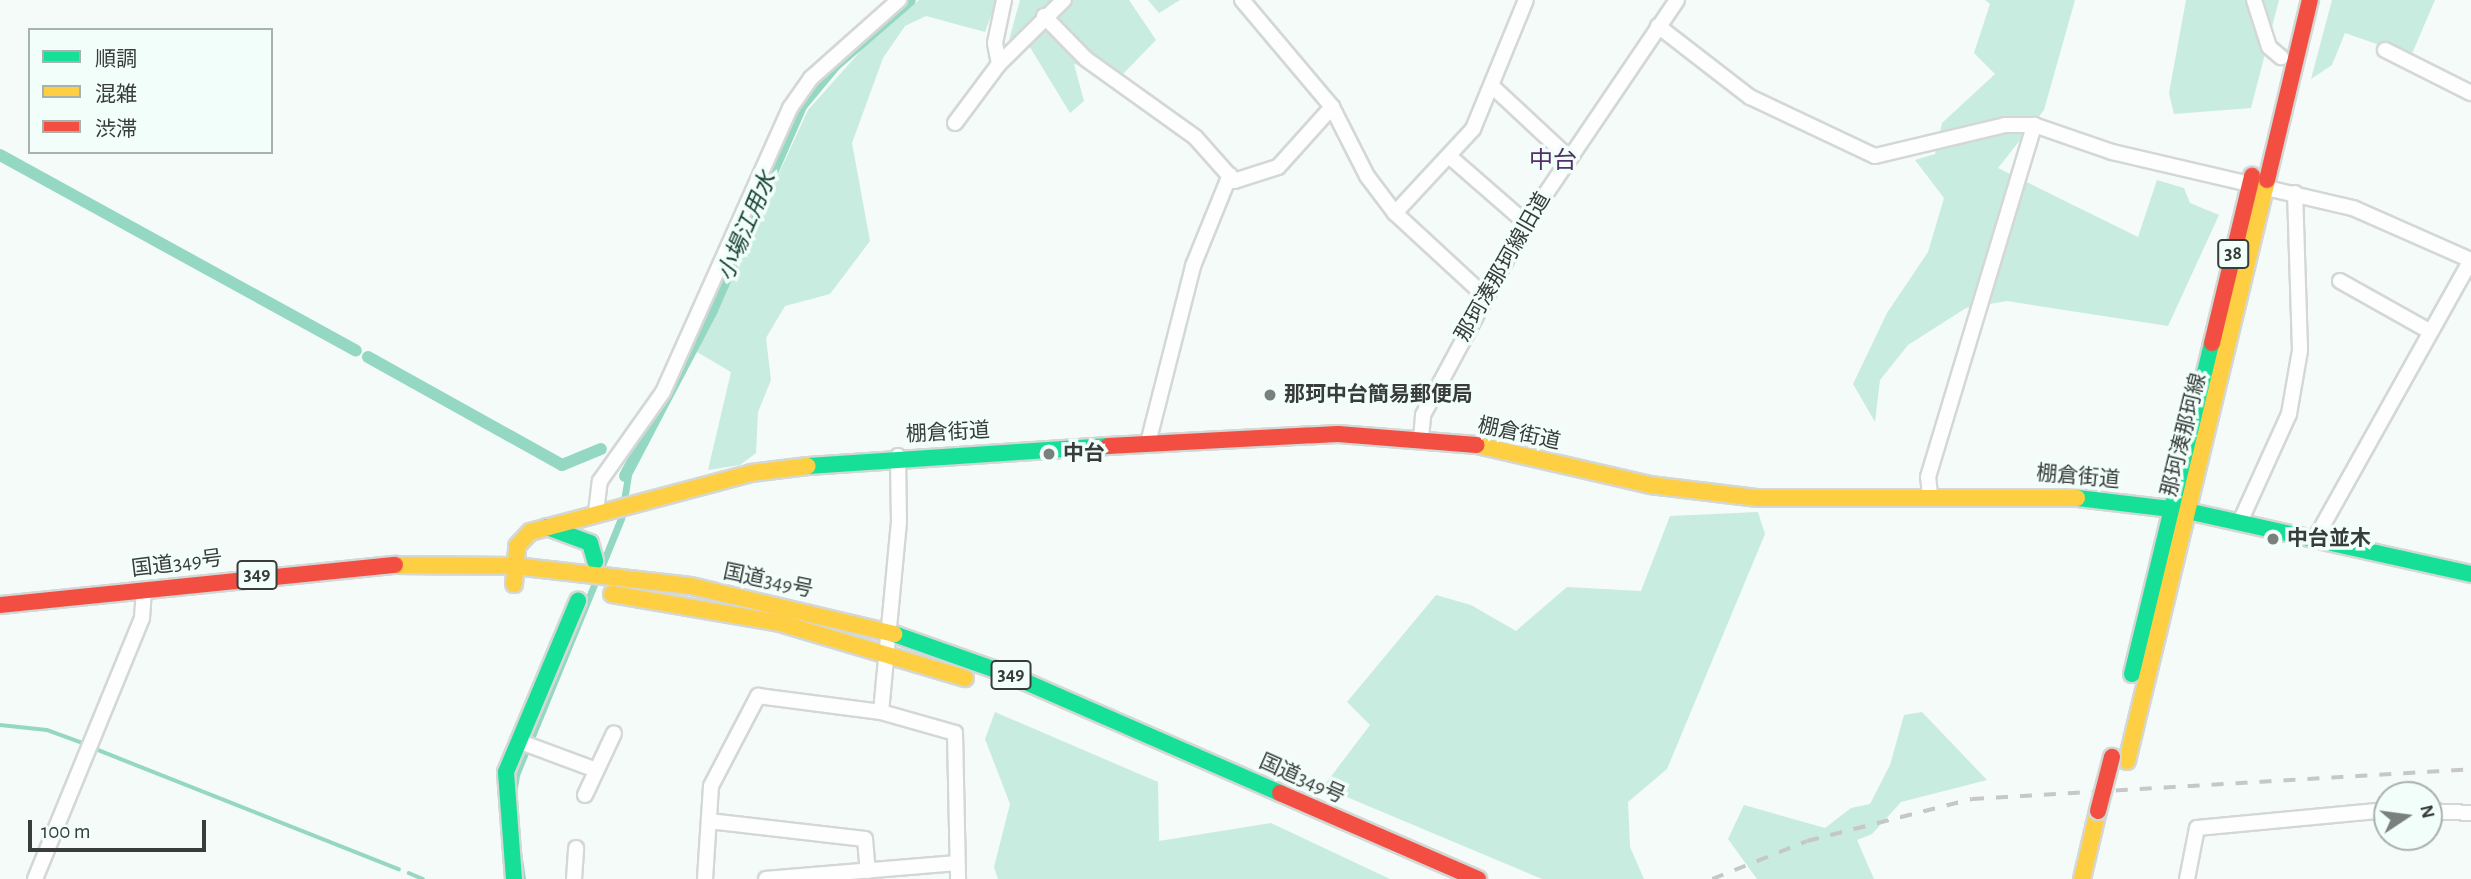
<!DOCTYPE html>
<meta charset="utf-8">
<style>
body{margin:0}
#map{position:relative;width:2471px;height:879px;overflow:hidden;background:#f5fbf9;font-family:"Alegreya Sans","Noto Sans JP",sans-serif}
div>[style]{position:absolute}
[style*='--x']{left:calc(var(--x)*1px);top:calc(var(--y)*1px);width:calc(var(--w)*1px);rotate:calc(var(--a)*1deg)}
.green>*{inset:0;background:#c8ecdf}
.water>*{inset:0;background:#94d7c2}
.stream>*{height:3.5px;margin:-1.75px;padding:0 1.75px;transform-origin:1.75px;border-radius:1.75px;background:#94d7c2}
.canal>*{height:12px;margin:-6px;padding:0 6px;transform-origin:6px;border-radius:6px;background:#94d7c2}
.roads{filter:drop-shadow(2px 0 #d3d8d6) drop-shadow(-2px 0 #d3d8d6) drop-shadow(0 2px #d3d8d6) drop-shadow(0 -2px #d3d8d6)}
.street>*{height:14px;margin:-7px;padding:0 7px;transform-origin:7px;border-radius:7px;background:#fefefe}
.fast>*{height:16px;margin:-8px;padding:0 8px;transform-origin:8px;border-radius:8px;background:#16e098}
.slow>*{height:16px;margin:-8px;padding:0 8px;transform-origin:8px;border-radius:8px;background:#ffcf43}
.jam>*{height:16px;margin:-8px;padding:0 8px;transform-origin:8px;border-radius:8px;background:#f24e42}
.rail>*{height:3.5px;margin-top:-1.75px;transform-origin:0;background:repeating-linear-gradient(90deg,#c6c7c7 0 12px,transparent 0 24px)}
.bridges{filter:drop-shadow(2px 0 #d3d7d5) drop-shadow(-2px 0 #d3d7d5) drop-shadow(0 2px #d3d7d5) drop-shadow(0 -2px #d3d7d5)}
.jam-bridge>*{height:16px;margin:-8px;padding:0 8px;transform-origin:8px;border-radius:8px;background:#f24e42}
.dots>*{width:19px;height:19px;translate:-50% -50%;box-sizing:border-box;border:4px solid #f2fefa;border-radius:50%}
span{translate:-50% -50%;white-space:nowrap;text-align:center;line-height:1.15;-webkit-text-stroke:7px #f2fefa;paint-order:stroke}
.shield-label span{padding:2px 5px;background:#f2fefa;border:2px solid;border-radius:5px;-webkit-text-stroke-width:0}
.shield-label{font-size:19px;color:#383d3b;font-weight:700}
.street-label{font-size:21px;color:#383d3b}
.poi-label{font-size:21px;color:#383d3b;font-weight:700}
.left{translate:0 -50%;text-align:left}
.water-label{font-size:23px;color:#164034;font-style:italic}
.quarter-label{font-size:24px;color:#52316a}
.legend{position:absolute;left:28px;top:28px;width:245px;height:126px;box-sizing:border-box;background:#f2fefa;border:2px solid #a8b1ae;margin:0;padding:9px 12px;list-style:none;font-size:21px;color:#383d3b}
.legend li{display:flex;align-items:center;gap:14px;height:35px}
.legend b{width:35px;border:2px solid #a8b1ae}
.north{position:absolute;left:2373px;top:781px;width:70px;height:70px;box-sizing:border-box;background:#f2fefa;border:2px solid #a8b1ae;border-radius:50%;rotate:77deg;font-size:19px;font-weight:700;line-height:28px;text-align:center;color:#383d3b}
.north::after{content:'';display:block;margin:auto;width:24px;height:32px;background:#7a807e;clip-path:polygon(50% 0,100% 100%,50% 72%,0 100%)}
.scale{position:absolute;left:28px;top:820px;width:178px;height:32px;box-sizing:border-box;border:4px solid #383d3b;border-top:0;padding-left:9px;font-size:21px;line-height:24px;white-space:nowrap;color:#383d3b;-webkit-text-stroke:5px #f2fefa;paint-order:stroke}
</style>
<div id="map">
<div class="green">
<i style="clip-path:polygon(919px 0,997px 0,985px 32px,926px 16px,905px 26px,883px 58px,852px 143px,870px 241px,830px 294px,785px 306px,766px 338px,771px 380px,758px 412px,756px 453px,740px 465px,708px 470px,731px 372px,697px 352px,808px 110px,866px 45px)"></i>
<i style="clip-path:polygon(1020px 0,1057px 0,1009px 40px)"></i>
<i style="clip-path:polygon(1070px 0,1129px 0,1156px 40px,1121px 76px,1074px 64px,1084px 101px,1070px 113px,1028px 44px)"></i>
<i style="clip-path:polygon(1148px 0,1180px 0,1159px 13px)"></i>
<i style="clip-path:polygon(1985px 0,2075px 0,2044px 110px,1998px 168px,2138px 237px,2157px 180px,2184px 188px,2190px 203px,2219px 215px,2168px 326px,2007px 301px,1966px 308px,1908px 345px,1880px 380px,1875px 422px,1853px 384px,1887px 313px,1928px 252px,1944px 198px,1915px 160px,1935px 154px,1942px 123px,1995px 74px,1974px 53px,1990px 4px)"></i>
<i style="clip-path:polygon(2186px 0,2279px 0,2251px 108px,2174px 114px,2169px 93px)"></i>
<i style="clip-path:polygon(2332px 0,2435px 0,2411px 56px,2345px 33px,2332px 65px,2311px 79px)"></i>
<i style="clip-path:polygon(1758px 512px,1765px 534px,1667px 769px,1628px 802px,1630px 847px,1644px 879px,1542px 879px,1323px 787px,1370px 725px,1347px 702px,1436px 595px,1471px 605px,1516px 631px,1567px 587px,1641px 591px,1670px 516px)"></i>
<i style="clip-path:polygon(995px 712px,1158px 782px,1159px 841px,1271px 823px,1390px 879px,998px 879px,994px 867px,1010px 804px,985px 739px)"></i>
<i style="clip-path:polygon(1922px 712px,1987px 780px,1901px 802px,1872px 834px,1857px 840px,1874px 879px,1757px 879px,1728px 839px,1744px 805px,1825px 828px,1851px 808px,1870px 804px,1890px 765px,1904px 715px)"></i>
</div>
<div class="water">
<i style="clip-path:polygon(628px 459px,634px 463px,625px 520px,520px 776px,515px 806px,526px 879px,519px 879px,509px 788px,618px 518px)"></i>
</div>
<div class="stream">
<i style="--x:0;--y:725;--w:47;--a:6.1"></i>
<i style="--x:47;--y:730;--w:38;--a:20"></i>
<i style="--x:93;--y:748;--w:329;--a:21.6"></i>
<i style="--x:409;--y:873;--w:15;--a:23"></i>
</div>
<div class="canal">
<i style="--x:0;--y:155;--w:406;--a:28.8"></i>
<i style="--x:368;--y:357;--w:222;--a:29.1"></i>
<i style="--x:562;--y:465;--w:42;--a:-22.3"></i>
<i style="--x:625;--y:476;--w:187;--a:-62.3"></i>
<i style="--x:712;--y:310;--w:223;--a:-66.4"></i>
<i style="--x:801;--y:106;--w:53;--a:-50.3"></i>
<i style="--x:835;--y:65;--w:99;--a:-40.9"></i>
</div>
<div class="roads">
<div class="street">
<i style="--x:1242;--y:0;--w:140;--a:49.9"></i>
<i style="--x:1332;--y:107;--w:77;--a:63.1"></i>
<i style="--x:1367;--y:176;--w:46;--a:52.9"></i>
<i style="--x:1395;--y:213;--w:121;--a:42.7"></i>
<i style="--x:2254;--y:0;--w:49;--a:72.3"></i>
<i style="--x:2269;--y:47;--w:16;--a:40"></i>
<i style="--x:1044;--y:16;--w:60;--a:45.7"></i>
<i style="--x:1086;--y:59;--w:134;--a:35.6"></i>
<i style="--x:1195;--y:137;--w:59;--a:48.4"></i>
<i style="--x:1234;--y:181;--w:46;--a:-17.7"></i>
<i style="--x:1278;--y:167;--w:81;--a:-48"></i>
<i style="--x:1658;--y:26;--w:116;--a:37.7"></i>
<i style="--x:1750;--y:97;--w:138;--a:25.3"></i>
<i style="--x:1875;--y:156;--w:134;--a:-13.4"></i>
<i style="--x:2005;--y:125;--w:29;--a:0"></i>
<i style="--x:2034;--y:125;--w:83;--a:19.1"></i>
<i style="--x:2112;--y:152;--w:247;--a:13.1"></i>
<i style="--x:2353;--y:208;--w:129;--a:23.8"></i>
<i style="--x:2471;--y:260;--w:320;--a:119.2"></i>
<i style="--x:2385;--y:50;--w:96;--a:26.6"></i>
<i style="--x:999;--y:64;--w:21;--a:-101"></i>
<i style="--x:995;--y:43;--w:44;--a:-78.2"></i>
<i style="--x:1493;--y:87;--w:101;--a:43"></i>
<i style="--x:955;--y:123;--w:74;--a:-53.3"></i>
<i style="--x:999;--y:64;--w:91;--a:-44.6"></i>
<i style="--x:1449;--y:156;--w:102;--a:41"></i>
<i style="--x:1395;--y:213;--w:115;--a:-47.1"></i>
<i style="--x:1473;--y:129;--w:139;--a:-67.7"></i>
<i style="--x:2340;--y:281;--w:102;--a:29.3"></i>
<i style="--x:1421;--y:439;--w:24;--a:-85"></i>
<i style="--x:1423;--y:415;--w:218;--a:-61.8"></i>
<i style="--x:1526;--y:223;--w:269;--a:-55.9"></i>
<i style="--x:1148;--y:443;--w:183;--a:-75.7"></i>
<i style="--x:1193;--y:266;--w:98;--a:-67.9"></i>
<i style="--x:1930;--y:495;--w:18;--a:-96"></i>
<i style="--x:1928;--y:477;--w:368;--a:-73.2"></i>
<i style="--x:596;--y:512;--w:31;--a:-83"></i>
<i style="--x:600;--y:481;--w:109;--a:-54.7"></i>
<i style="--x:663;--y:392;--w:311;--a:-65.9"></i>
<i style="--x:790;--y:108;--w:37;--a:-55"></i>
<i style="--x:811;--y:78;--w:118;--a:-41.6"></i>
<i style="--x:2240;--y:522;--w:119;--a:-65.6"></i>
<i style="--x:2289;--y:414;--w:65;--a:-80.2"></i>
<i style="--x:2300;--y:350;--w:157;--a:-91.8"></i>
<i style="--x:881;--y:712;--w:191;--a:-84.6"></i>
<i style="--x:899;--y:522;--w:66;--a:-90.9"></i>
<i style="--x:518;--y:741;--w:83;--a:20.4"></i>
<i style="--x:585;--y:795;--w:68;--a:-64.9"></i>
<i style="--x:2429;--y:811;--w:42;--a:2.7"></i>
<i style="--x:709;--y:821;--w:157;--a:6.6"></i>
<i style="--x:865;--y:839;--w:32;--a:85"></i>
<i style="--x:35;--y:879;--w:282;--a:-67.7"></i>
<i style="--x:142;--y:618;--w:28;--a:-86"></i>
<i style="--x:574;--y:879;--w:31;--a:-86"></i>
<i style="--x:705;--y:879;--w:93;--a:-86.3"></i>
<i style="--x:711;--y:786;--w:102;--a:-62.4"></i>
<i style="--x:758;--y:696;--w:124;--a:7.4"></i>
<i style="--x:881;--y:712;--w:77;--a:15.8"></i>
<i style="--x:955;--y:733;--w:146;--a:88.8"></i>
<i style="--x:766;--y:879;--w:191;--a:-4.8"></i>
<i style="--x:2187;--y:879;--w:52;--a:-78.9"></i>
<i style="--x:2197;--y:828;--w:191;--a:-5.4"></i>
</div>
<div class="fast">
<i style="--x:808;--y:466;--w:301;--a:-3.8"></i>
<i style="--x:2077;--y:498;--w:111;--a:6.7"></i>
<i style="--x:2187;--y:511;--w:291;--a:12.5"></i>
<i style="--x:547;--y:527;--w:46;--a:20.4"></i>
<i style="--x:590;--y:543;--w:19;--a:74"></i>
<i style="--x:894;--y:634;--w:123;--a:19.5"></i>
<i style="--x:1010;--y:675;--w:295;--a:23.6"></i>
<i style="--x:2132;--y:674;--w:341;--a:-76.4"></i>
<i style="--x:514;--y:879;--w:107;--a:-94.3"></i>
<i style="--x:506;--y:772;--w:186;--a:-67.2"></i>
</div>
<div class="slow">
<i style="--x:1477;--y:445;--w:178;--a:13"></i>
<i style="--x:1650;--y:485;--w:109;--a:6.9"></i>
<i style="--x:1758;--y:498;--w:319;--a:0"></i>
<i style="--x:395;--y:565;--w:120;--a:0.5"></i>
<i style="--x:515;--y:566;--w:177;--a:6.5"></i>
<i style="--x:691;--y:586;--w:209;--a:13.3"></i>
<i style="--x:514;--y:584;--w:38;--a:-85"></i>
<i style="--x:517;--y:546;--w:19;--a:-47"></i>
<i style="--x:530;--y:532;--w:229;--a:-14.9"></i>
<i style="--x:751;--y:473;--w:57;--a:-7"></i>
<i style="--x:612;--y:594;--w:170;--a:9.8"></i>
<i style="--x:780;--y:623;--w:193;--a:16.6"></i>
<i style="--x:2127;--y:761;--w:598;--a:-76.45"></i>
<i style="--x:2082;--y:879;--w:70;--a:-76.8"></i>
</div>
<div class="jam">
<i style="--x:2267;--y:180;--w:185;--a:-76.6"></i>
<i style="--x:2212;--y:343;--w:172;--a:-76.5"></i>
<i style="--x:1108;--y:446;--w:230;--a:-3"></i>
<i style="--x:1338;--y:434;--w:139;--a:4.5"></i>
<i style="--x:0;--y:605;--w:397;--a:-5.8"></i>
<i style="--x:1280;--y:793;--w:216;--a:23.5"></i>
</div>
</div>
<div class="rail">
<i style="--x:1712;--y:879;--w:102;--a:-21.8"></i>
<i style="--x:1807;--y:841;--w:170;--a:-14.3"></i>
<i style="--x:1972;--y:799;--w:500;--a:-3.4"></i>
</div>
<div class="bridges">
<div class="jam-bridge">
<i style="--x:2098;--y:811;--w:56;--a:-75.5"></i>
</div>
</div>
<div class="dots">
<i style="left:1270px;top:395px;background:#7a807e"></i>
<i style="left:1049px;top:454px;background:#7a807e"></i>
<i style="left:2273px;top:539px;background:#7a807e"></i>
</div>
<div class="shield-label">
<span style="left:2233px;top:254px">38</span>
<span style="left:257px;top:575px">349</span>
<span style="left:1011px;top:675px">349</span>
</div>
<div class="street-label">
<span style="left:1503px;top:267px;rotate:-60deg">那珂湊那珂線旧道</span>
<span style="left:948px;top:433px;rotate:-3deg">棚倉街道</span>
<span style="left:1519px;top:434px;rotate:12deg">棚倉街道</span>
<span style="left:2184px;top:435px;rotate:-76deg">那珂湊那珂線</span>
<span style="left:2078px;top:477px;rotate:5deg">棚倉街道</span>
<span style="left:177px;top:564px;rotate:-7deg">国道349号</span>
<span style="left:768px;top:581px;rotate:12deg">国道349号</span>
<span style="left:1302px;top:779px;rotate:24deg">国道349号</span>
</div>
<div class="poi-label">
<span class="left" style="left:1284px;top:395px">那珂中台簡易郵便局</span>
<span class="left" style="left:1063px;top:454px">中台</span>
<span class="left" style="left:2287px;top:539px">中台並木</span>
</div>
<div class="water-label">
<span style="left:748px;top:227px;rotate:-67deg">小場江用水</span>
</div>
<div class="quarter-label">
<span style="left:1553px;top:162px">中台</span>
</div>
<ul class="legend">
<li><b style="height:9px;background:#16e098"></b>順調</li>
<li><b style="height:9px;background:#ffcf43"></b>混雑</li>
<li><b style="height:9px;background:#f24e42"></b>渋滞</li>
</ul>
<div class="north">N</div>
<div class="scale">100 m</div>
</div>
